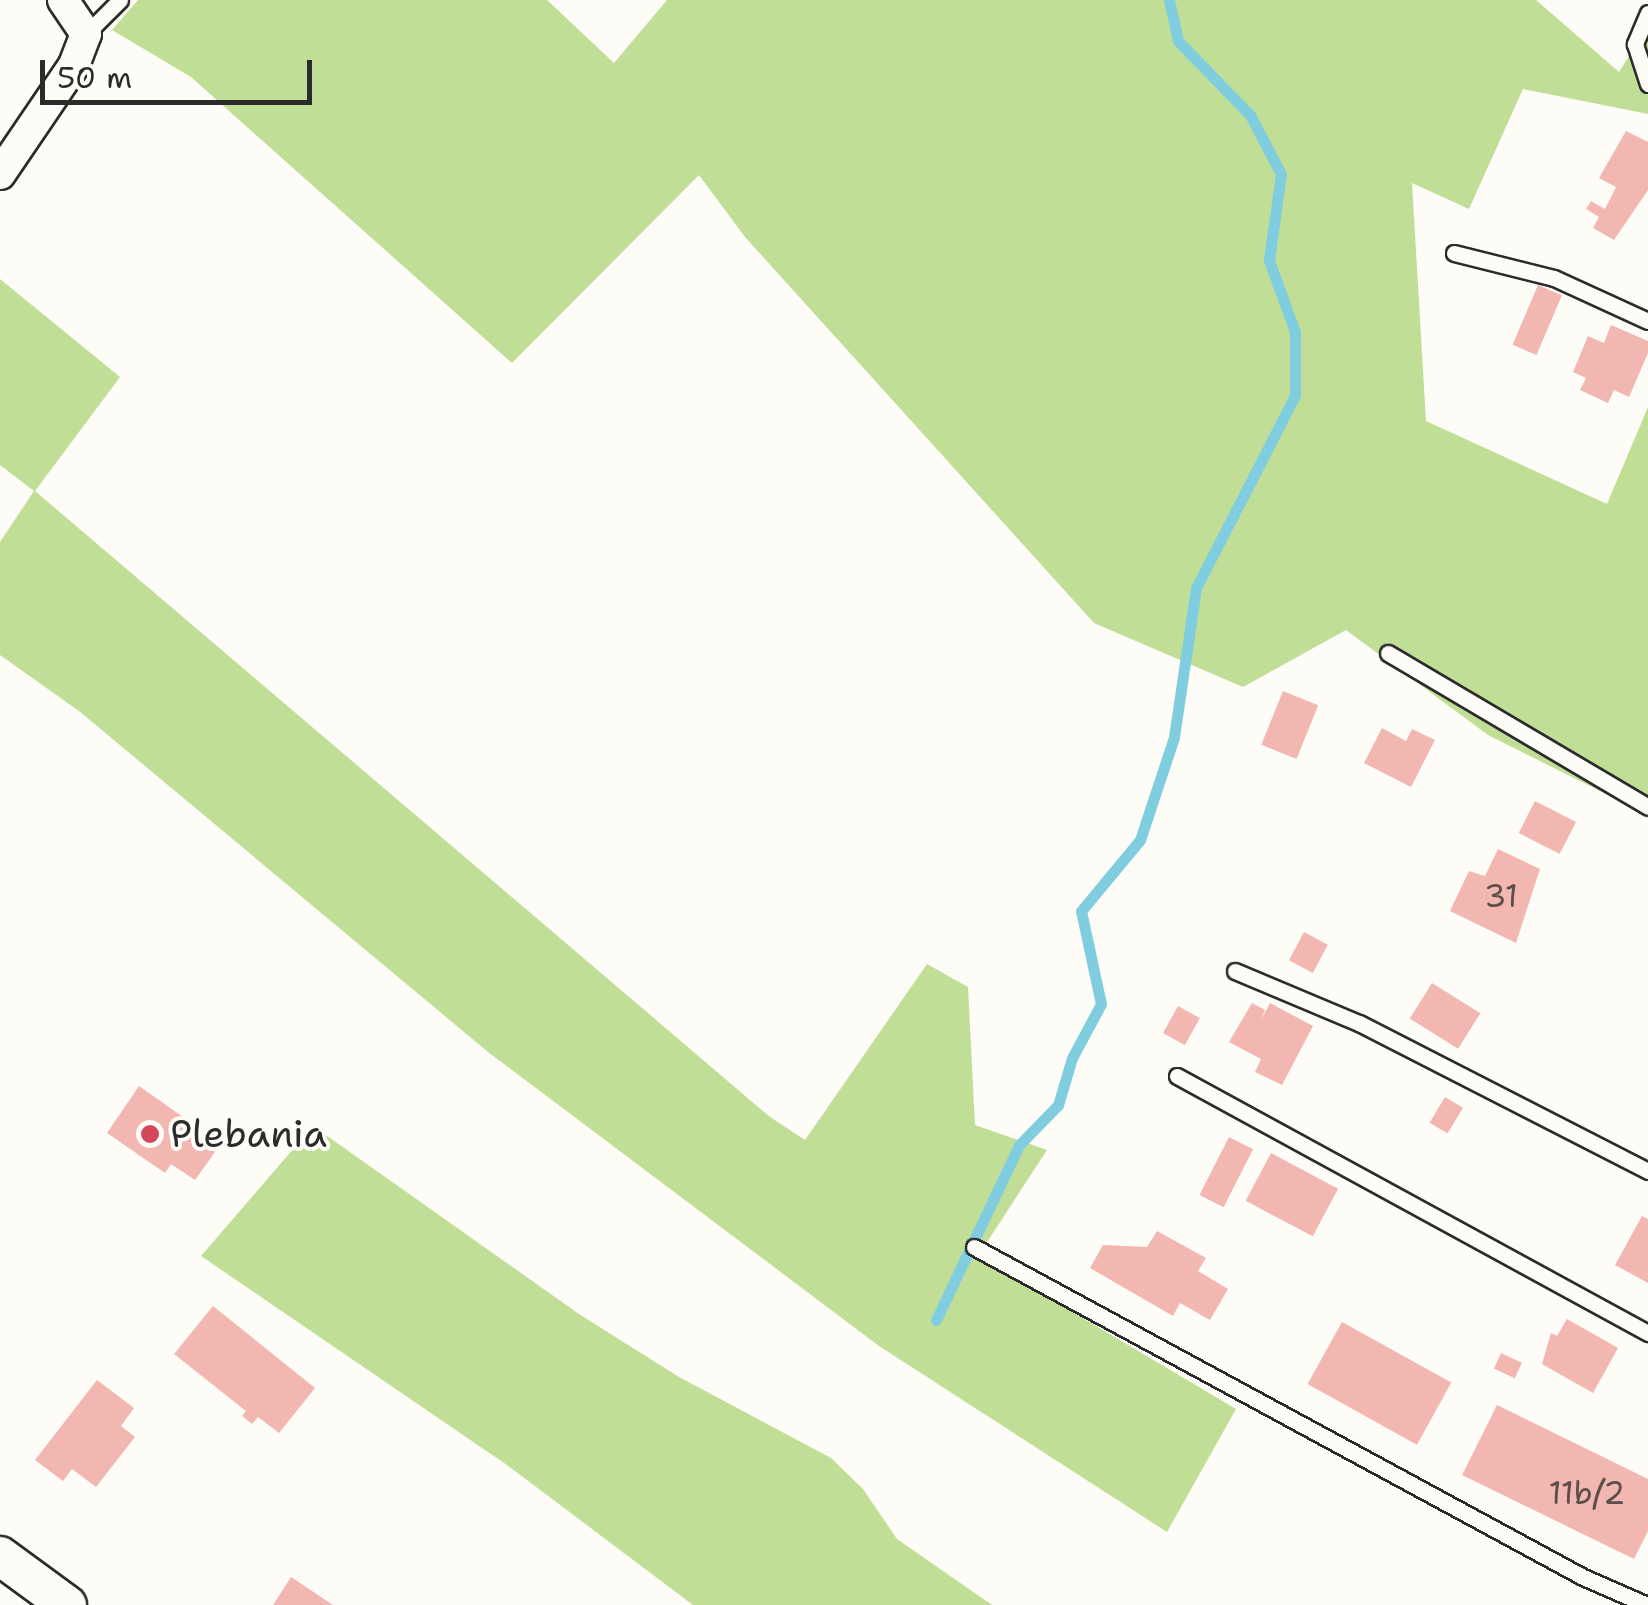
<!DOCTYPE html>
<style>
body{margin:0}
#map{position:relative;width:1648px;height:1605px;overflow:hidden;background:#fdfcf7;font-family:"Shantell Sans",sans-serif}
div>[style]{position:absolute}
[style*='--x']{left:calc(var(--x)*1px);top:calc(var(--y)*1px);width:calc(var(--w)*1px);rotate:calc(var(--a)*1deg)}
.green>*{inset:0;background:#c0de96}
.stream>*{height:11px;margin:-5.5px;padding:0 5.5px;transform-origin:5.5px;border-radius:5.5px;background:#80cde0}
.building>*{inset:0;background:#f2b7b1;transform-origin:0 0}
.roads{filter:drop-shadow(2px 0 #2b2b2b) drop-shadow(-2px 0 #2b2b2b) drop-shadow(0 2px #2b2b2b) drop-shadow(0 -2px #2b2b2b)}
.service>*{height:15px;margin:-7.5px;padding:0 7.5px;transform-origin:7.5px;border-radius:7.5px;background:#fdfcf7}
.minor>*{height:30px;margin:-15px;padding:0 15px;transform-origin:15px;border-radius:15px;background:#fdfcf7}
.tertiary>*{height:38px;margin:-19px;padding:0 19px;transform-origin:19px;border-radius:19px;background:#fdfcf7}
.dots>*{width:28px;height:28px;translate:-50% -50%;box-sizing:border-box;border:5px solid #fdfcf7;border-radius:50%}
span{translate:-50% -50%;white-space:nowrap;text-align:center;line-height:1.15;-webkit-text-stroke:8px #fdfcf7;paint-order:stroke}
.number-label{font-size:32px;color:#5d4e4c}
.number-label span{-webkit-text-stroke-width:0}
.poi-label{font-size:38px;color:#2b2b2b}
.left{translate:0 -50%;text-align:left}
.scale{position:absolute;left:40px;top:60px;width:272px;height:45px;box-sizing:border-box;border:5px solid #2b2b2b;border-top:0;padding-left:12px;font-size:30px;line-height:35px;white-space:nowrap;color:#2b2b2b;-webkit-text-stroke:8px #fdfcf7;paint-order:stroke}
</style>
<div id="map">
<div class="green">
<i style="clip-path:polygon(138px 0,547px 0,614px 63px,667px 0,1536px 0,1619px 72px,1648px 26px,1648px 114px,1523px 89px,1469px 209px,1412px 183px,1426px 421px,1607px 504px,1648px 407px,1648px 815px,1488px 735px,1346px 630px,1243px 687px,1094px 623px,745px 237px,699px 175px,512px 363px,191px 77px,112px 30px)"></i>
<i style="clip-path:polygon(0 279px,120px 377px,35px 491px,770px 1117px,805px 1140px,927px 964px,968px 987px,975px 1125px,1047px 1150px,978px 1256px,1236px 1409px,1167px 1532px,879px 1346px,488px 1052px,79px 711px,0 655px,0 542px,34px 491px,0 465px)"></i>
<i style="clip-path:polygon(313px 1126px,579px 1314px,679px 1377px,831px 1458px,863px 1489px,897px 1539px,992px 1605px,693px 1605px,507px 1465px,201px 1256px)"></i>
</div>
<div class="stream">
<i style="--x:936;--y:1320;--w:194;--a:-64.6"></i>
<i style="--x:1019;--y:1145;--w:56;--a:-45.7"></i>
<i style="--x:1058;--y:1105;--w:49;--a:-73.4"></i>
<i style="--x:1072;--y:1058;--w:61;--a:-61.8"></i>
<i style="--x:1101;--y:1004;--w:95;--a:-102.1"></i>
<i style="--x:1081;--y:911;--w:92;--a:-50.3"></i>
<i style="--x:1140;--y:840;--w:108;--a:-71.7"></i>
<i style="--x:1174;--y:737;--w:151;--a:-81.6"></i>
<i style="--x:1196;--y:588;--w:217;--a:-62.8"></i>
<i style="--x:1295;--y:395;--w:63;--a:-90"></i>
<i style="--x:1295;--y:332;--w:77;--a:-109.9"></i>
<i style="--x:1269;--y:260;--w:87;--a:-82.1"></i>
<i style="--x:1281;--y:174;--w:67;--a:-117.7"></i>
<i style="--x:1250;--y:115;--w:103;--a:-134.2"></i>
<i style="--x:1178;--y:41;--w:42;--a:-102.4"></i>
</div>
<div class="building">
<i style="clip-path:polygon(1626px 131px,1648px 142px,1648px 190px,1614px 240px,1593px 228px,1599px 217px,1586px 209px,1591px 201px,1605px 209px,1616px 187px,1599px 178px)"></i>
<i style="left:1538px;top:285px;width:26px;height:65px;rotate:23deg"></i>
<i style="clip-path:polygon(1611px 325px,1648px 341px,1648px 353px,1629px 397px,1614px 390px,1608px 403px,1580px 390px,1586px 378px,1573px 372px,1588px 336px,1604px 343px)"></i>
<i style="left:1283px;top:691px;width:38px;height:58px;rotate:22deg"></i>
<i style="clip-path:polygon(1382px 728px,1406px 741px,1412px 729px,1435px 740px,1411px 787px,1364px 763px)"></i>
<i style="left:1535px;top:801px;width:46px;height:36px;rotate:27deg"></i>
<i style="clip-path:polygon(1498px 849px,1540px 869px,1516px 943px,1450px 911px,1469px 871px,1485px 876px)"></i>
<i style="left:1304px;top:932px;width:27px;height:32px;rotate:28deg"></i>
<i style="left:1432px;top:983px;width:57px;height:42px;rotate:32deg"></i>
<i style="clip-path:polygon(1252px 1003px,1265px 1010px,1261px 1020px,1270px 1003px,1313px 1026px,1282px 1085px,1255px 1072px,1261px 1059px,1229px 1042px)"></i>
<i style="left:1178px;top:1006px;width:25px;height:31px;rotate:29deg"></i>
<i style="clip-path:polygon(139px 1086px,196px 1126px,190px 1135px,215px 1152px,195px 1180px,171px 1164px,165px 1173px,107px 1133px)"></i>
<i style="left:1445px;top:1097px;width:21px;height:30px;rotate:31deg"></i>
<i style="left:1229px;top:1137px;width:27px;height:65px;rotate:27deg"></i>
<i style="left:1271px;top:1153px;width:76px;height:54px;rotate:28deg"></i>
<i style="clip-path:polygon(1642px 1216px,1648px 1219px,1648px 1283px,1615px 1265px)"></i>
<i style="clip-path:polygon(1157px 1231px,1206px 1258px,1198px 1271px,1228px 1289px,1210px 1320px,1180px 1303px,1173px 1316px,1090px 1268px,1103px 1245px,1147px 1247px)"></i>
<i style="clip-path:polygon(213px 1306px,315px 1388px,279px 1433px,258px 1417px,252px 1424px,242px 1416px,246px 1411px,174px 1354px)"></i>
<i style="clip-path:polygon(1567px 1319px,1618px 1348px,1593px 1393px,1542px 1364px,1551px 1333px,1557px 1336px)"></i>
<i style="left:1342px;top:1322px;width:125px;height:71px;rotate:29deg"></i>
<i style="left:1501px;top:1353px;width:23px;height:17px;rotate:25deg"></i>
<i style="clip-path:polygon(97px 1380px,134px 1408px,121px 1426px,135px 1437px,96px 1487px,72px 1469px,63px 1481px,35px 1460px)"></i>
<i style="clip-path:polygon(1497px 1405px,1648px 1479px,1648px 1531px,1634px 1559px,1462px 1475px)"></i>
<i style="clip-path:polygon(291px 1577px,333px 1605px,273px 1605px)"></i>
</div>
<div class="roads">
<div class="service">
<i style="--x:1648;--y:13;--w:34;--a:113"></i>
<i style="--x:1635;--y:44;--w:42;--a:72"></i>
<i style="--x:86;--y:34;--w:48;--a:-45"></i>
<i style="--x:1454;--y:253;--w:103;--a:14"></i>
<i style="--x:1554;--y:278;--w:103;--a:24.6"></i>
<i style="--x:1388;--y:653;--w:302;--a:30.6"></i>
<i style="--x:1235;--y:971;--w:134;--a:22.8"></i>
<i style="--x:1359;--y:1023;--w:325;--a:27.1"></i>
<i style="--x:1177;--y:1076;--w:537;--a:28.62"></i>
<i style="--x:974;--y:1247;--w:693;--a:28.45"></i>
<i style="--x:1583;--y:1577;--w:70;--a:23.6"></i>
</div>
<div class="minor">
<i style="--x:0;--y:174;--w:132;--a:-55.8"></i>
<i style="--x:74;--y:65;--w:33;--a:-69"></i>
<i style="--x:86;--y:34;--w:41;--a:-124.1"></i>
</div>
<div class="tertiary">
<i style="--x:0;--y:1556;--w:83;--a:36.2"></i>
</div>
</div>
<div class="dots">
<i style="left:150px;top:1134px;background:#d1495b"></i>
</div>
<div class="number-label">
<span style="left:1501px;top:896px">31</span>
<span style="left:1587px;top:1493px">11b/2</span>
</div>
<div class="poi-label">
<span class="left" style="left:170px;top:1134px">Plebania</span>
</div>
<div class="scale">50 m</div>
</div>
